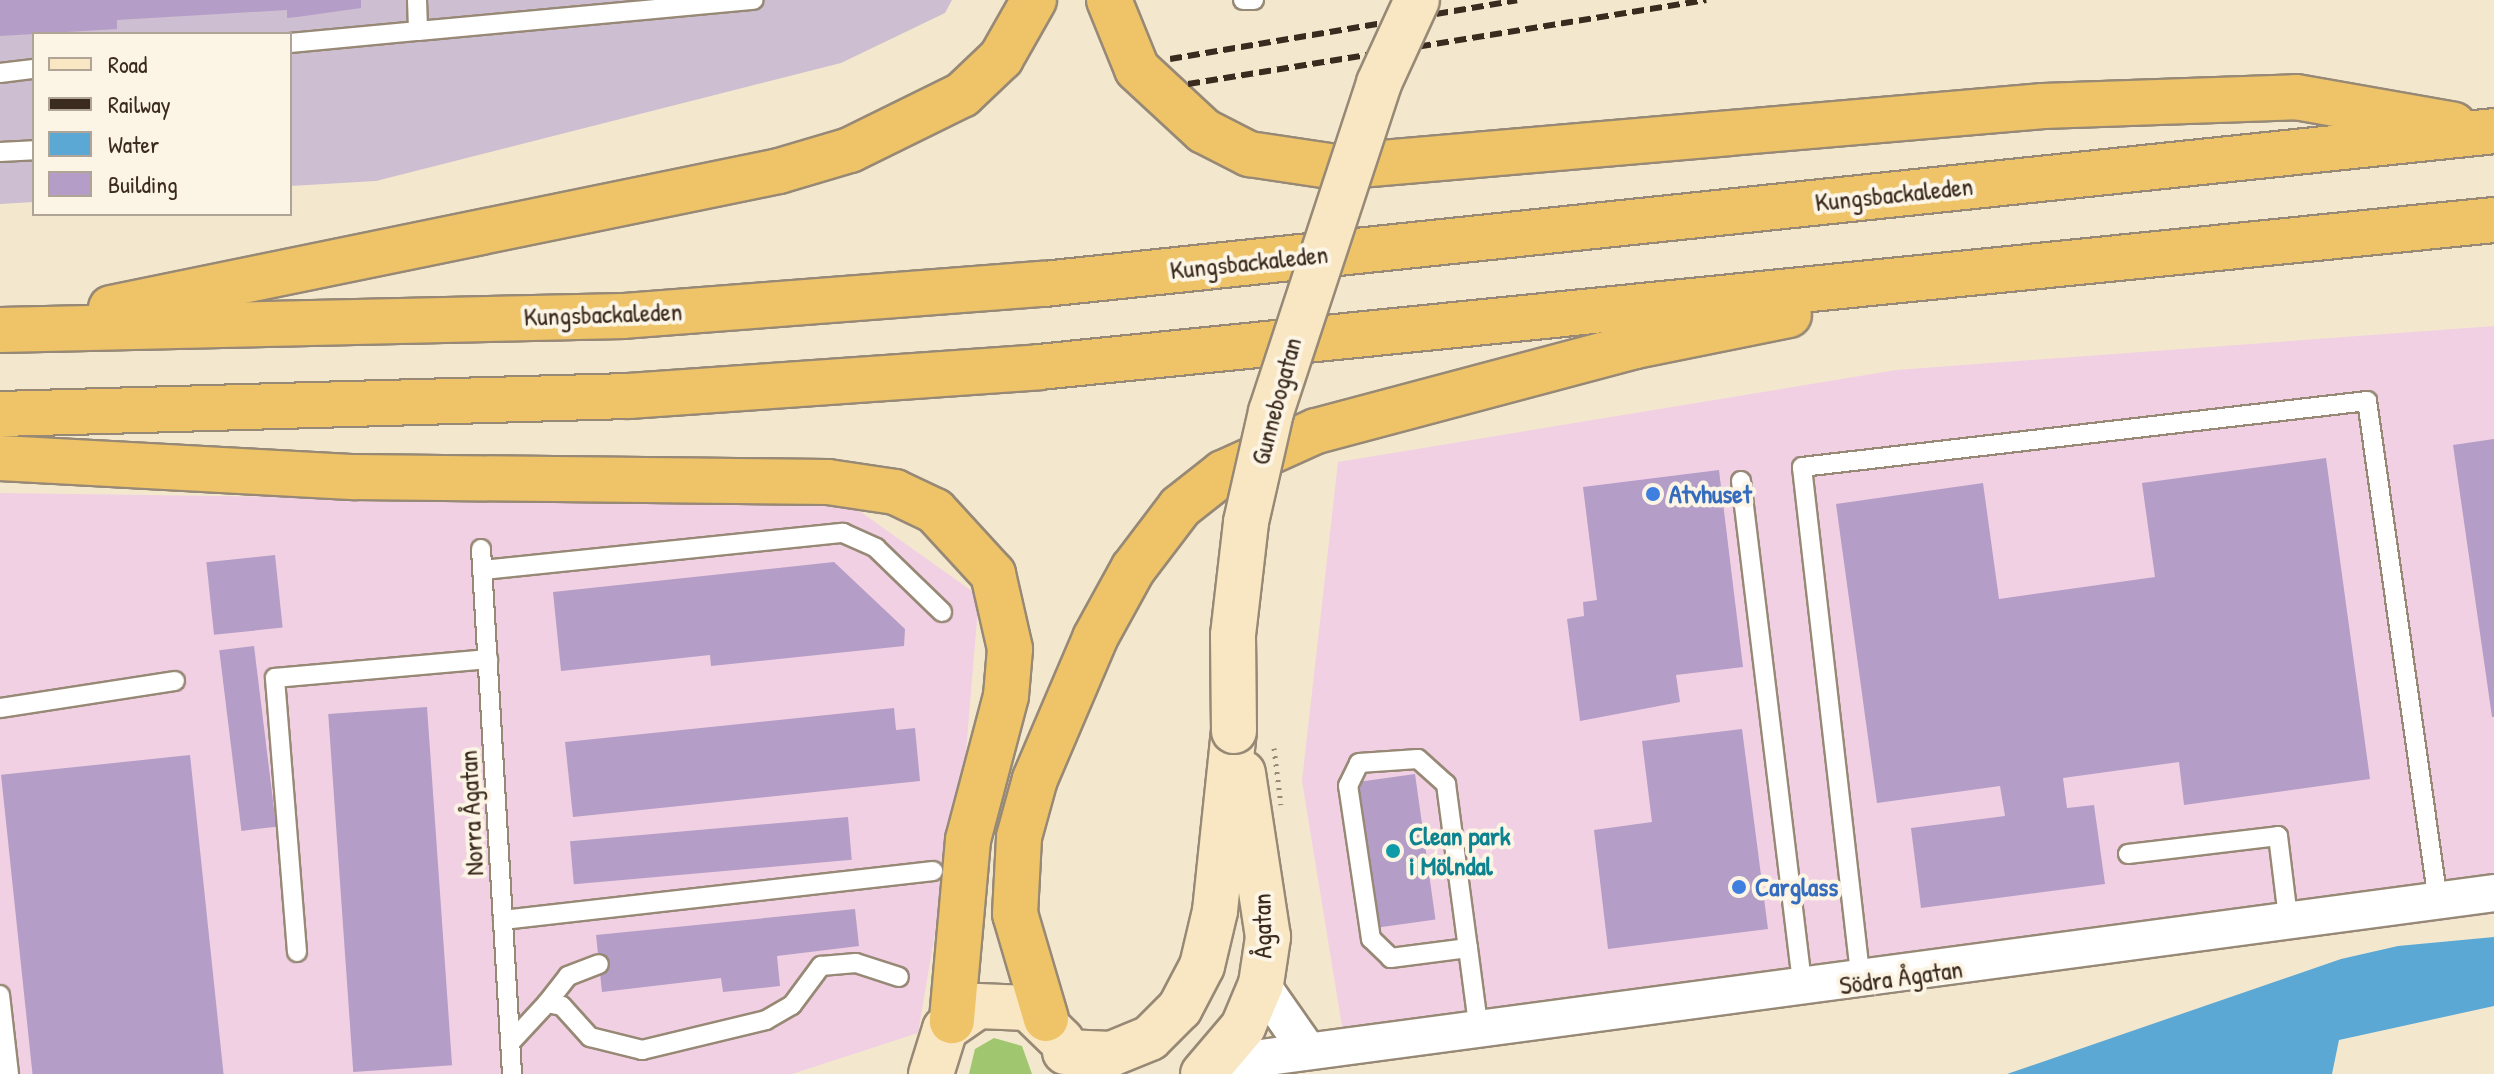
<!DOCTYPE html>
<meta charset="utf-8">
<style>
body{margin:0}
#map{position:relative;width:2494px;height:1074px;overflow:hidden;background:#f3e8ce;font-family:"Patrick Hand",sans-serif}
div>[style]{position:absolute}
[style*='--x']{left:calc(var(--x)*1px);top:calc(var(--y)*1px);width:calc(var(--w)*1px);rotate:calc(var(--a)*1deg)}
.built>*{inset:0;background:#f1d0e3}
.industrial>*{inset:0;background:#cebed1}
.green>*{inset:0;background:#a1c670}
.water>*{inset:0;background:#5ca8d5}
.building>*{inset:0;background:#b49dc6;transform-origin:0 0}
.roads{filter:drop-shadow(2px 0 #978976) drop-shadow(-2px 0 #978976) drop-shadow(0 2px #978976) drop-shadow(0 -2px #978976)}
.service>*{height:18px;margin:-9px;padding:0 9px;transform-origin:9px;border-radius:9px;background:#fff}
.minor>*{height:36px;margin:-18px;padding:0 18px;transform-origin:18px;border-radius:18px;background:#fff}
.secondary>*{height:44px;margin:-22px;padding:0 22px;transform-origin:22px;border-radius:22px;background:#f9e7c3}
.motorway>*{height:44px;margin:-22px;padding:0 22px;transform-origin:22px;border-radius:22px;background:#efc469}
.rail>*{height:6px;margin-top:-3px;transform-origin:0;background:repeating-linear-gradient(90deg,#3b2a1e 0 12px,transparent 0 18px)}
.path-bridge>*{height:5px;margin-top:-2.5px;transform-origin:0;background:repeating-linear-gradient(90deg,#978976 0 2px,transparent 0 8px)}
.bridges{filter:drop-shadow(2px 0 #978976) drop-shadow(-2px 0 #978976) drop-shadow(0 2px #978976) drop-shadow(0 -2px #978976)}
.secondary-bridge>*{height:44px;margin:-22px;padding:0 22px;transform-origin:22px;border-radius:22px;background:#f9e7c3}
.dots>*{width:22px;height:22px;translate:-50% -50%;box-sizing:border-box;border:4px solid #fcf5e5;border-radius:50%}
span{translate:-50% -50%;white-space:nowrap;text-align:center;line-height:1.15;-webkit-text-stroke:8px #fcf5e5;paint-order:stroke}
.street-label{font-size:26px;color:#3b2a1e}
.shop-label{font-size:26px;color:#366cbe;font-weight:700}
.left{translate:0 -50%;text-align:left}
.culture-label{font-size:26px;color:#0d838f;font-weight:700}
.legend{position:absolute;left:32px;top:32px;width:260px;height:184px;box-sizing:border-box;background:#fcf5e5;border:2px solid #afa495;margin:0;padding:10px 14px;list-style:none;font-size:24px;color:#3b2a1e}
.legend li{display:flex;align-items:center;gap:16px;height:40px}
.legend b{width:40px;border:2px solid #afa495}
</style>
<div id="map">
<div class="built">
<i style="clip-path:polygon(2494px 326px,2494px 914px,1348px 1063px,1302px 781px,1338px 462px,1896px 370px)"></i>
<i style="clip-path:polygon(0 493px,851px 505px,979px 596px,966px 752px,918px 1033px,792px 1074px,0 1074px)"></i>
</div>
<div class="industrial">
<i style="clip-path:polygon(0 0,952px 0,945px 13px,841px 63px,376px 181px,290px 186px,290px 34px,34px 34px,34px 202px,0 204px)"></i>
</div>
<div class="green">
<i style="clip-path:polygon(994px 1038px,1022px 1046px,1032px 1074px,969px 1074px,975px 1049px)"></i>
</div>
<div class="water">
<i style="clip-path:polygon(2494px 937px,2494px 1006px,2339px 1040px,2332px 1074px,2007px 1074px,2341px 959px,2398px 946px)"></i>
</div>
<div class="building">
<i style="clip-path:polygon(0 0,361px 0,361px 8px,297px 17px,287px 18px,287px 10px,117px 20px,117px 29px,0 36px)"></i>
<i style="clip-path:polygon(2494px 439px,2494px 717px,2492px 717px,2453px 445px)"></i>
<i style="clip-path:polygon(2326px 458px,2370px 779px,2184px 805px,2179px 762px,2063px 778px,2067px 808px,2094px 805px,2105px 884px,1921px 908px,1911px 828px,2005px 816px,2000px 786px,1877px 803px,1836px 504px,1983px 483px,1999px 599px,2155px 577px,2142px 483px)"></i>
<i style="clip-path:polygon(1719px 470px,1743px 667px,1676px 675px,1680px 702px,1580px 721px,1567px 619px,1584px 616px,1583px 602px,1597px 600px,1583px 487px)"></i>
<i style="left:275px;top:555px;width:73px;height:69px;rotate:84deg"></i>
<i style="clip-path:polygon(834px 562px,905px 629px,904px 646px,711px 666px,710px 655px,561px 671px,553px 592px)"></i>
<i style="left:254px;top:646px;width:182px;height:35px;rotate:83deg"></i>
<i style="left:427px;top:707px;width:359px;height:99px;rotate:86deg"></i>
<i style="clip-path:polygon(894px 708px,896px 730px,915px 728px,920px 781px,573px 817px,565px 742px)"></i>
<i style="clip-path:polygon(1742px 729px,1768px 929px,1608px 949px,1594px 830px,1652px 822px,1642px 741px)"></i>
<i style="left:190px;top:755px;width:321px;height:190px;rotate:84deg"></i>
<i style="left:1415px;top:774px;width:147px;height:65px;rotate:82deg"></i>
<i style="left:848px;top:817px;width:43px;height:279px;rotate:85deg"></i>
<i style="clip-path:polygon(855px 909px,859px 946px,777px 956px,780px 986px,723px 992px,721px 978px,602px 992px,596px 935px)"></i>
</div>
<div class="roads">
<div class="service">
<i style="--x:417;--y:0;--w:31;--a:88"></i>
<i style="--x:418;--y:31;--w:337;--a:-5.3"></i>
<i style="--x:1243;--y:0;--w:11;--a:0"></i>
<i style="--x:290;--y:43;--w:129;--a:-5.4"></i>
<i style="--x:0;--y:73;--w:34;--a:-7"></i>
<i style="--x:0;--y:152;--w:34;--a:-3"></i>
<i style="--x:1741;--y:481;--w:513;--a:83.06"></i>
<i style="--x:481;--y:549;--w:526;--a:86.62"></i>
<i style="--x:483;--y:570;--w:362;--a:-5.9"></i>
<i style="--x:843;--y:533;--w:36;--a:24"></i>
<i style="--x:876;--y:548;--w:92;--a:44.1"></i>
<i style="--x:0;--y:708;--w:177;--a:-8.8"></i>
<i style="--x:2128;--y:854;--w:151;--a:-6.8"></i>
<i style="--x:2278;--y:836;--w:90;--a:83"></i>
<i style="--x:503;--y:920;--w:433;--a:-6.5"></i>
<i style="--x:1468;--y:948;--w:78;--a:172.6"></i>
<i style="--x:1391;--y:958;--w:28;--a:-136"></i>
<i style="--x:1371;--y:939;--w:155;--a:-98.5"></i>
<i style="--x:1348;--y:786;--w:25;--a:-64"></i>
<i style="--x:1359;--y:763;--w:59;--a:-3.9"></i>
<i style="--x:1418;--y:759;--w:38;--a:42"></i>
<i style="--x:1446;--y:784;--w:165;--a:82.4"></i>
<i style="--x:1468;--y:948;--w:84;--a:82.5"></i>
<i style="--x:297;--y:952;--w:275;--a:-94.6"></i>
<i style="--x:275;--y:678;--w:214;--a:-5.1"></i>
<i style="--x:1861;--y:982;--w:518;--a:-96.54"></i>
<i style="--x:1802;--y:467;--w:569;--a:-6.66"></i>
<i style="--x:2367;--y:401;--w:505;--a:81.92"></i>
<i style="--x:0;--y:995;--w:80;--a:83.5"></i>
<i style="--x:547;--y:1003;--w:34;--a:-52"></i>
<i style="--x:568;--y:976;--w:33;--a:-21"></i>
<i style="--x:511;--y:1042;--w:53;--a:-47.3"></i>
<i style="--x:547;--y:1003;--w:15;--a:11"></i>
<i style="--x:562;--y:1006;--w:42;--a:47.9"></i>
<i style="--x:590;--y:1037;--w:54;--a:14"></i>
<i style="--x:642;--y:1050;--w:128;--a:-13.6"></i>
<i style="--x:766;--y:1020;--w:30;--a:-30"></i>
<i style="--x:792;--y:1005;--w:49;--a:-53.4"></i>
<i style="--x:821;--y:966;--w:35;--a:-5"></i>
<i style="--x:856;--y:963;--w:45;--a:18"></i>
</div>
<div class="minor">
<i style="--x:1261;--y:984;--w:77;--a:55.1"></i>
<i style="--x:1216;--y:1064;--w:1289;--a:-7.62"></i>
</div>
<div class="secondary">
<i style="--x:1065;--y:1052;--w:46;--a:2.5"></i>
<i style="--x:1111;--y:1054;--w:42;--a:-22.3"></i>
<i style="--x:1150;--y:1038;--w:42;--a:-45"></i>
<i style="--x:1180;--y:1008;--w:47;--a:-62.4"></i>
<i style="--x:1202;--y:966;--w:57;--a:-76.7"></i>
<i style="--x:1215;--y:911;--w:181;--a:-84"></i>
<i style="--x:931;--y:1074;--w:47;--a:-72.7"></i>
<i style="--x:945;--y:1029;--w:40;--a:-34.9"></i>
<i style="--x:978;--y:1006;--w:50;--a:2.3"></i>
<i style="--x:1028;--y:1008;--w:47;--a:44.1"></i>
<i style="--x:1203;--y:1074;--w:62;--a:-49.6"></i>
<i style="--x:1243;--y:1027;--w:47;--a:-67.3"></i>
<i style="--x:1261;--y:984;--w:48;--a:-81.5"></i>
<i style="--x:1268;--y:937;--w:166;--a:-98.7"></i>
</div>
<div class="motorway">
<i style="--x:1109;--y:0;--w:74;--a:67.9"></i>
<i style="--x:1137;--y:69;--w:91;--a:42.8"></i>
<i style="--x:1204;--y:131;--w:51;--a:27.1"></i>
<i style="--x:1249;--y:154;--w:88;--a:8.5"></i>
<i style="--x:1336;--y:167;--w:710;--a:-4.93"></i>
<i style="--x:2043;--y:106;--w:253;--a:-2"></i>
<i style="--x:2296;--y:97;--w:160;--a:10"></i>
<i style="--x:111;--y:308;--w:682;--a:-11.59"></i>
<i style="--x:779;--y:171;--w:74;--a:-16.5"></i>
<i style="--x:850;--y:150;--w:125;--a:-26.2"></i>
<i style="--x:962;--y:95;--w:54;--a:-43.5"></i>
<i style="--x:1001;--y:58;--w:67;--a:-60.4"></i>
<i style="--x:0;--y:330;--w:624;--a:-1.29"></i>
<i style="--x:624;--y:316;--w:421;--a:-4.4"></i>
<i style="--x:1044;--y:284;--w:1458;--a:-6.02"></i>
<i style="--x:0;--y:414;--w:629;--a:-1.64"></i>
<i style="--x:629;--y:396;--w:411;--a:-4"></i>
<i style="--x:1039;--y:367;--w:1462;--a:-5.77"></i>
<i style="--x:0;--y:458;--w:356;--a:3.1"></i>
<i style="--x:355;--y:477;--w:473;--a:0.6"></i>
<i style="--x:828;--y:482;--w:68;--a:8.5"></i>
<i style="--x:895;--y:492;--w:44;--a:25.4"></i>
<i style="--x:935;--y:511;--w:86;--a:47.4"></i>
<i style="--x:993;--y:574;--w:77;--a:77.2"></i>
<i style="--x:1010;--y:649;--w:47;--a:94.9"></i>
<i style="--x:1006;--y:696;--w:149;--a:104.8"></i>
<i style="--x:968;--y:840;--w:182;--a:95.1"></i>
<i style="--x:1046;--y:1019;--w:109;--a:-106.4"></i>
<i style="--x:1015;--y:914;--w:77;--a:-87"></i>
<i style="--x:1019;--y:837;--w:60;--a:-74.6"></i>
<i style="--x:1035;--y:779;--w:153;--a:-66.9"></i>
<i style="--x:1095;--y:638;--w:79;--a:-61.2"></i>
<i style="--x:1133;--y:569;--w:78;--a:-52.8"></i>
<i style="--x:1180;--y:507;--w:55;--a:-38.3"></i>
<i style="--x:1223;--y:473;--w:102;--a:-24.3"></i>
<i style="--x:1316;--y:431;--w:330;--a:-14.9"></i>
<i style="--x:1635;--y:346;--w:157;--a:-11.4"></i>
</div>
</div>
<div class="rail">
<i style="--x:1170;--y:59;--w:352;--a:-9.6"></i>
<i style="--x:1188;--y:84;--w:525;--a:-9.21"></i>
</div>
<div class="path-bridge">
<i style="--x:1274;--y:748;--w:57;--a:83"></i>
</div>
<div class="bridges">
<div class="secondary-bridge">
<i style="--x:1234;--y:731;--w:96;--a:-90.6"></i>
<i style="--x:1233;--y:635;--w:114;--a:-83.4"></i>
<i style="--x:1246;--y:522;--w:113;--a:-77.2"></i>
<i style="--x:1271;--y:412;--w:346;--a:-71.8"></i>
<i style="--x:1379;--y:83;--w:91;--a:-65.4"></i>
</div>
</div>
<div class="dots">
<i style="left:1653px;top:494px;background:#3f7fe0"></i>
<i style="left:1393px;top:851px;background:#0f9aa8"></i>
<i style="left:1739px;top:887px;background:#3f7fe0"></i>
</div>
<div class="street-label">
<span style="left:1894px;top:194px;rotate:-6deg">Kungsbackaleden</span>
<span style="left:1249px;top:262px;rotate:-6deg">Kungsbackaleden</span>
<span style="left:603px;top:314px;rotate:-2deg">Kungsbackaleden</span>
<span style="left:1276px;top:401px;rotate:-75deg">Gunnebogatan</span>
<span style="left:471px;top:813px;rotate:-93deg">Norra Ågatan</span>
<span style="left:1262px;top:926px;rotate:-91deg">Ågatan</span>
<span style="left:1901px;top:977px;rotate:-8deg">Södra Ågatan</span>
</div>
<div class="shop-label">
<span class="left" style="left:1669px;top:494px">Atvhuset</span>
<span class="left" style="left:1755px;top:887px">Carglass</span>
</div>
<div class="culture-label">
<span class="left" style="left:1409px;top:851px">Clean park<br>i Mölndal</span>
</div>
<ul class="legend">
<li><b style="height:10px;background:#f9e7c3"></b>Road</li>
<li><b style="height:10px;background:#3b2a1e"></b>Railway</li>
<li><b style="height:22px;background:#5ca8d5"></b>Water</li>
<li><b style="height:22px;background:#b49dc6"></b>Building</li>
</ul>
</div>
